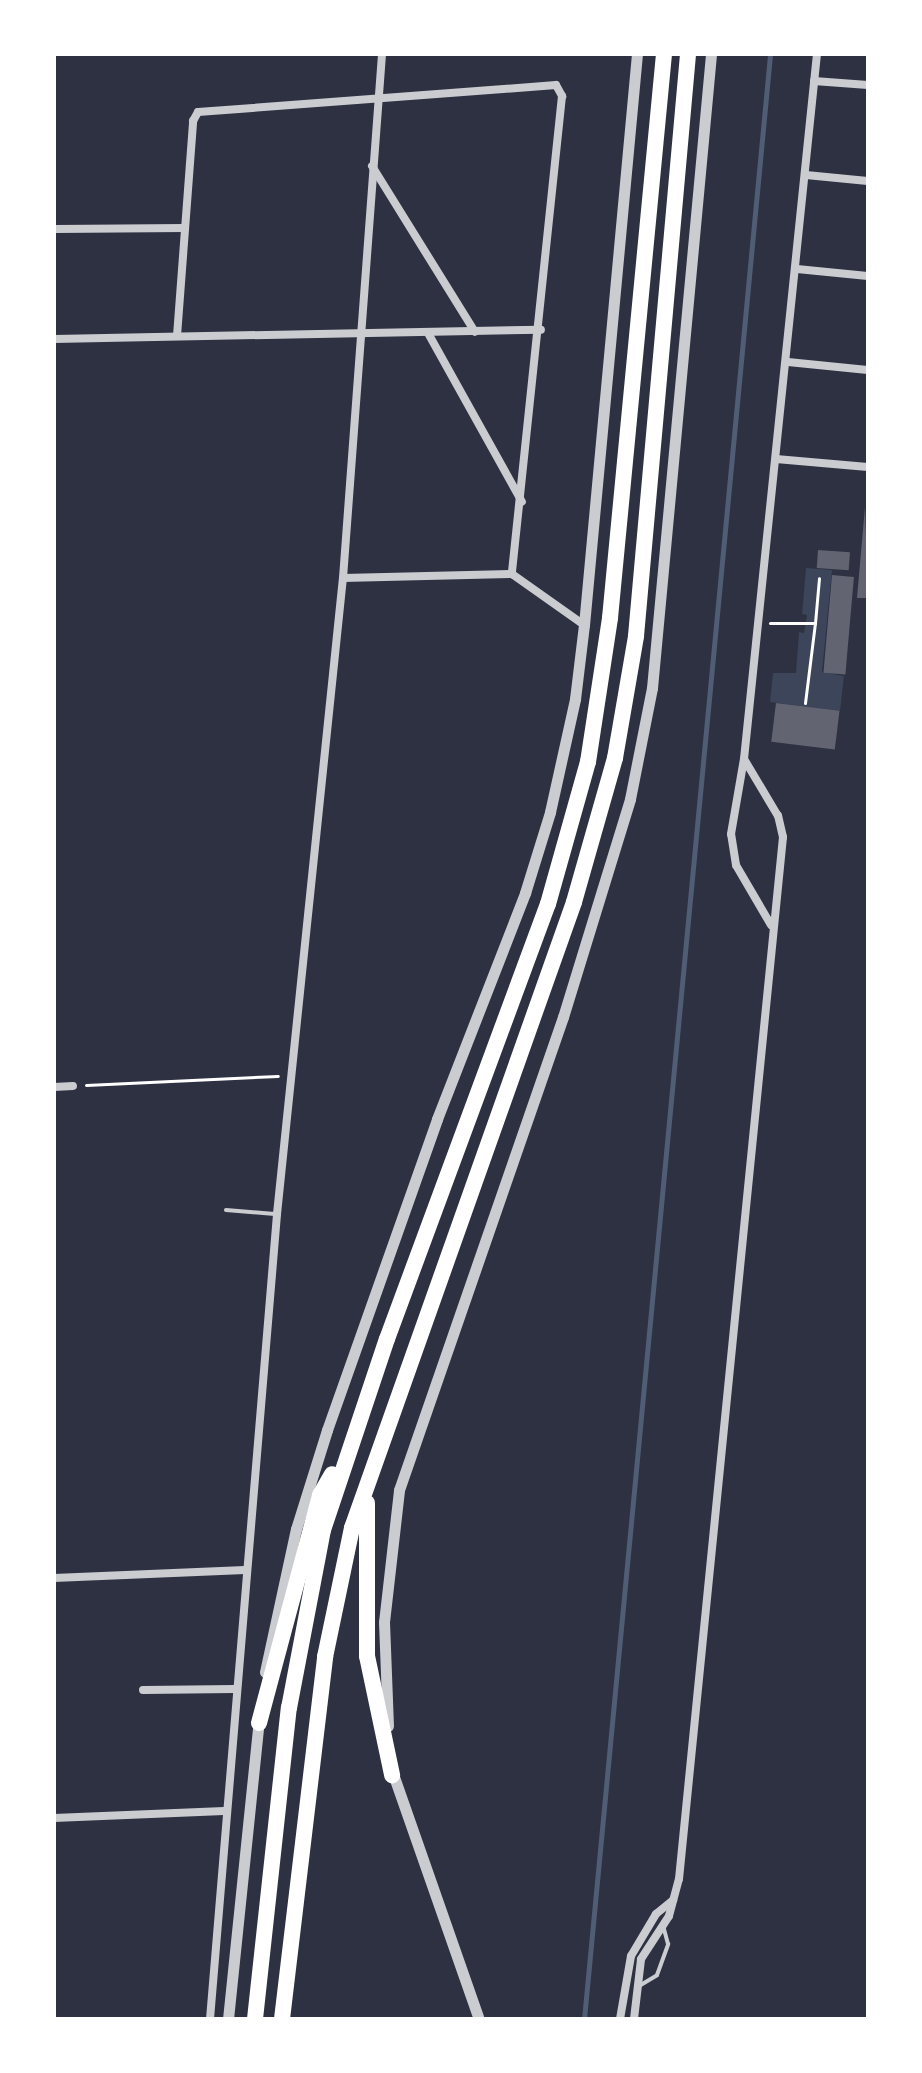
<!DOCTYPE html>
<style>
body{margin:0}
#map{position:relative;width:922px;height:2073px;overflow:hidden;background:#2d3142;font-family:"Nunito Sans",sans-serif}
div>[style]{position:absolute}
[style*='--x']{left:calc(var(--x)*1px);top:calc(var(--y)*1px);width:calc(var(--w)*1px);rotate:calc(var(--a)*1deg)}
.green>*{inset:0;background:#3c4559}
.stream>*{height:5px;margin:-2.5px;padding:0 2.5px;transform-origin:2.5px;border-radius:2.5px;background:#4f5d75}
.building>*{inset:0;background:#626471;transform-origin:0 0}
.path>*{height:3px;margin:-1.5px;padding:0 1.5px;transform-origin:1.5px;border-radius:1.5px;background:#fff}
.service>*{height:4px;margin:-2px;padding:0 2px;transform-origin:2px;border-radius:2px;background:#caccd0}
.minor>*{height:8px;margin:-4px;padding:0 4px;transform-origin:4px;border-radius:4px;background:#caccd0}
.tertiary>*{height:11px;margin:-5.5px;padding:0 5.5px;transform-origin:5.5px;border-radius:5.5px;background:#caccd0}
.motorway>*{height:16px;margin:-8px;padding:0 8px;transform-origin:8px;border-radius:8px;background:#fff}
span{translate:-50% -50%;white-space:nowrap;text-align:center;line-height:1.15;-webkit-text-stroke:6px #fff;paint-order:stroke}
.frame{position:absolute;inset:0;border:56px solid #fff;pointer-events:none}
</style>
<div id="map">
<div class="green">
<i style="clip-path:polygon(806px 568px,832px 570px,822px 672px,844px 676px,840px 711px,770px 702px,773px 673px,796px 673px,799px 632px,804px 633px,807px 615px,802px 614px)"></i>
</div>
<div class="stream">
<i style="--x:584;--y:2019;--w:1974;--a:-84.59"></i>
</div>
<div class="building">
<i style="clip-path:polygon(865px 507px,868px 598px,857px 598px)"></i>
<i style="left:818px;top:550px;width:32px;height:18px;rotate:4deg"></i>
<i style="left:832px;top:575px;width:22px;height:98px;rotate:5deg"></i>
<i style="left:776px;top:703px;width:64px;height:39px;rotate:7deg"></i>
</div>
<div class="path">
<i style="--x:770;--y:623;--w:45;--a:0"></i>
<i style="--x:815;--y:623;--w:45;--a:-84.9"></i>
<i style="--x:805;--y:703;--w:81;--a:-82.9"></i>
<i style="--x:86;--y:1085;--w:192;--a:-2.7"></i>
</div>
<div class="service">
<i style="--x:226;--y:1210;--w:49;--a:4.7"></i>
<i style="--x:639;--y:1986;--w:21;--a:-31"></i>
<i style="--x:657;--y:1975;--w:33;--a:-70"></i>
<i style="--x:668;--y:1944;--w:20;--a:-105"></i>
</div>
<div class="minor">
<i style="--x:814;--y:81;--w:54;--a:4.2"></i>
<i style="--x:372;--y:166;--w:195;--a:58.2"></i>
<i style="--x:806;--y:175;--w:62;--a:5.5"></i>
<i style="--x:54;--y:229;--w:131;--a:-0.4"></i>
<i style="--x:797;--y:269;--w:71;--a:5.6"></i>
<i style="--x:428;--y:333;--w:193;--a:60.9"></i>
<i style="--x:177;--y:336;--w:216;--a:-85.7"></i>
<i style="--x:193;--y:121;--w:10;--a:-61"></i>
<i style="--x:198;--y:112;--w:359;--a:-4.3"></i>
<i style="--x:556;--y:85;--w:13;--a:61"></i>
<i style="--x:562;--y:96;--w:481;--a:96"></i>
<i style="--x:54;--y:339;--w:487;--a:-1.1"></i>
<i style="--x:788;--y:362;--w:80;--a:5.7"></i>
<i style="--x:776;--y:459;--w:92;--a:5"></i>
<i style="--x:343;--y:578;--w:169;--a:-1.4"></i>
<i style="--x:512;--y:574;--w:88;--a:35.3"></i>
<i style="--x:771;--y:925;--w:69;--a:-120.3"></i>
<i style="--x:736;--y:865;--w:31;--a:-99"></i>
<i style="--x:731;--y:834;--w:76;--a:-80.2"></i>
<i style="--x:744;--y:759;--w:709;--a:-84.09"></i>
<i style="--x:54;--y:1087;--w:19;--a:-3"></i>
<i style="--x:54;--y:1578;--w:191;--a:-2.4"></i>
<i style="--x:143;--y:1690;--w:92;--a:-0.6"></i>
<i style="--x:54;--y:1818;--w:170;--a:-2.4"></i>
<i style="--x:210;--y:2019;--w:808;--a:-85.24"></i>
<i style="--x:277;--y:1214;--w:639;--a:-84.08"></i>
<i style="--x:343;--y:578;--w:525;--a:-85.74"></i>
<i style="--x:620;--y:2019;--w:64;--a:-80.1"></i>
<i style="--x:631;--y:1956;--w:49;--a:-59.2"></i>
<i style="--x:656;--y:1914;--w:22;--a:-39"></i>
<i style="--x:634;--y:2019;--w:60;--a:-83.3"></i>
<i style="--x:641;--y:1959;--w:51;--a:-56.9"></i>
<i style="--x:669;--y:1916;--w:38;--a:-75"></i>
<i style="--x:679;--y:1879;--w:1047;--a:-84.3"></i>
<i style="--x:783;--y:837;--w:22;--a:-103"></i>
<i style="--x:778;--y:816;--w:66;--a:-120.8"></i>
</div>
<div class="tertiary">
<i style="--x:265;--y:1672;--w:146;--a:-77.8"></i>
<i style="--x:296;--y:1529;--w:104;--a:-72.6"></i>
<i style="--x:327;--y:1430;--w:330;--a:-70.5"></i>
<i style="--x:437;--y:1119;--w:243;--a:-68.7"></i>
<i style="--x:525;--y:893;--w:85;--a:-72.8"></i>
<i style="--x:550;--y:812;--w:116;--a:-77.5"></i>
<i style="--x:575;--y:699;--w:75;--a:-83.1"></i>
<i style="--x:584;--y:625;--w:573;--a:-84.7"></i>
<i style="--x:388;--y:1726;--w:104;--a:-92.2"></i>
<i style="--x:384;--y:1622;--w:133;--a:-83.5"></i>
<i style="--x:399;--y:1490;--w:501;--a:-70.88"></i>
<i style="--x:563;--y:1017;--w:228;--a:-72.9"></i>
<i style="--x:630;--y:799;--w:113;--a:-78.8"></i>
<i style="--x:652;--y:688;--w:637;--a:-84.68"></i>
<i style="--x:392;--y:1771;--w:263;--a:70.7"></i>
<i style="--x:228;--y:2019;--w:304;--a:-84.1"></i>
</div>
<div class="motorway">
<i style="--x:367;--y:1503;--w:153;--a:90"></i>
<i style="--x:367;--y:1656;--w:122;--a:78.1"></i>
<i style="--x:259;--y:1723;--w:236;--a:-75"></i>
<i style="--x:320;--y:1495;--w:24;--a:-60"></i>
<i style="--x:255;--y:2019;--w:313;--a:-83.8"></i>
<i style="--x:289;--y:1708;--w:181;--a:-79.2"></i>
<i style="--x:323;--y:1530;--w:201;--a:-71.5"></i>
<i style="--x:387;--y:1339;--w:464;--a:-69.7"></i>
<i style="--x:548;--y:904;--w:148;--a:-74.3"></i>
<i style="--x:588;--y:762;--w:146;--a:-81.3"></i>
<i style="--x:610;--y:618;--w:567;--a:-84.53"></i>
<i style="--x:282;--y:2019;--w:365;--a:-83.2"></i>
<i style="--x:325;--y:1657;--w:132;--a:-78.2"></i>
<i style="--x:352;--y:1528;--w:664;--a:-70.47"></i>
<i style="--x:574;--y:902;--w:150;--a:-74.1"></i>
<i style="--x:615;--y:758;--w:124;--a:-80.2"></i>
<i style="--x:636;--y:636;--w:584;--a:-84.89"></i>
</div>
<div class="frame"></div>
</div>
